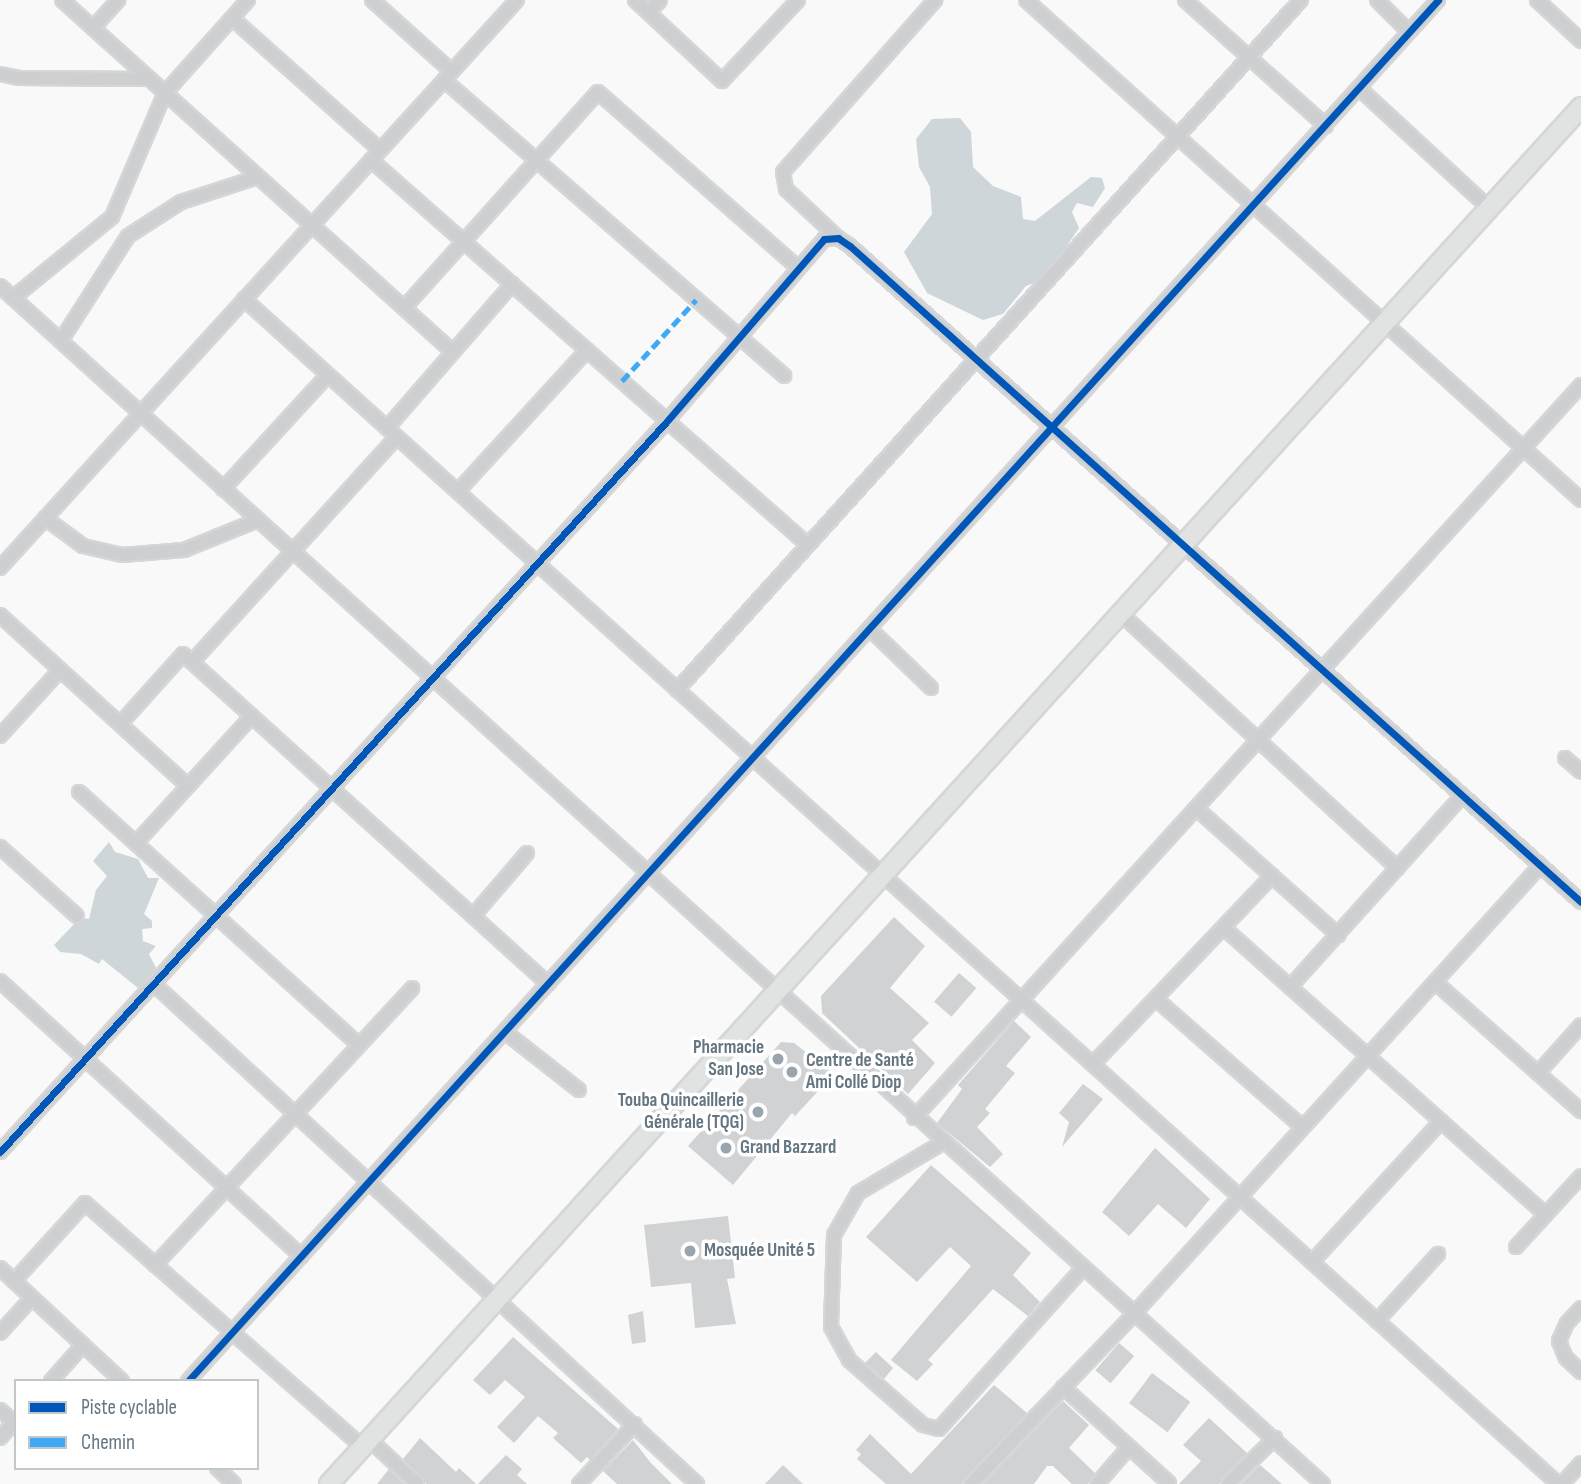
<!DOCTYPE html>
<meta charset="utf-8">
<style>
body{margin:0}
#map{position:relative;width:1581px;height:1484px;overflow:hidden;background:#f9f9f9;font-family:"Sofia Sans Condensed",sans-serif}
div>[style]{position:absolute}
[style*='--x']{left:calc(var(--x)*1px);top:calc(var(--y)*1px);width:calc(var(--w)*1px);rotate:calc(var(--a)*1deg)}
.water>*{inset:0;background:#ced6d9}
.building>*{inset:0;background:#d0d2d3;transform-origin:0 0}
.roads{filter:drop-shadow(2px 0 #d5d6d7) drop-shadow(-2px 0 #d5d6d7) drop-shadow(0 2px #d5d6d7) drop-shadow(0 -2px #d5d6d7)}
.street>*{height:12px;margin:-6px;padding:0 6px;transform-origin:6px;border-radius:6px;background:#cecfd0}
.secondary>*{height:18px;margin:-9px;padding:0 9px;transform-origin:9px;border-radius:9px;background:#e1e2e2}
.quiet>*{height:5px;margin-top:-2.5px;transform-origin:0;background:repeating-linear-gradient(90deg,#3fa9f5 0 10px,transparent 0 15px)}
.cycleway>*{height:7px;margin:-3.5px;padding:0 3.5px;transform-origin:3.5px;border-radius:3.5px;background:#0057b8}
.dots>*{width:19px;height:19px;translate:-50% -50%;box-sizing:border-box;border:4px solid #fff;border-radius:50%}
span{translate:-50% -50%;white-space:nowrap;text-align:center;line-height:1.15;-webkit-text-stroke:7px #fff;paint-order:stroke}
.poi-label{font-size:19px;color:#657683;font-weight:700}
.right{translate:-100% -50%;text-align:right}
.left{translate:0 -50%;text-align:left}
.legend{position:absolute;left:14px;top:1379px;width:245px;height:91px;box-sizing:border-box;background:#fff;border:2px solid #c1c8cd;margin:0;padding:9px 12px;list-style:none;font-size:21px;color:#657683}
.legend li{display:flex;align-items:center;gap:14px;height:35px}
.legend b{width:35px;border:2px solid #c1c8cd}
</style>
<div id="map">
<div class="water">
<i style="clip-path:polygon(960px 118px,971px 132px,973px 167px,993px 186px,1021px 197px,1023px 219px,1035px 221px,1091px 177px,1102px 178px,1105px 188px,1093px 207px,1077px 203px,1072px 212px,1079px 228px,1050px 271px,1040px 281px,1026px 286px,1003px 314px,983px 320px,927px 293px,904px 252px,932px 214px,930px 187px,919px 167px,916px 139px,932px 119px)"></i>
<i style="clip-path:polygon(109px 842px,115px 852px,138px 859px,148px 878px,159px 878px,144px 914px,152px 921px,152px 928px,142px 929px,143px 941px,156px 946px,149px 954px,158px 972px,143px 992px,102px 959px,99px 964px,81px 954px,60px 952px,54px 945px,80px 918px,89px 919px,96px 890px,107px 876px,93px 861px)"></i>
</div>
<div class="building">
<i style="clip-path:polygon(894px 917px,925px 946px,890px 988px,929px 1023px,912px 1040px,935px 1063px,908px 1094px,822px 1013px,821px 996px)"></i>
<i style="left:959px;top:973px;width:23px;height:38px;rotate:41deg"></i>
<i style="clip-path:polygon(1014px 1021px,1031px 1037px,1006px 1066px,1015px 1073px,985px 1109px,990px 1113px,977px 1127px,1003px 1154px,990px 1167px,937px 1123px,962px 1089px,958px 1085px)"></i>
<i style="clip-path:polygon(781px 1042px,794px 1043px,834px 1074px,795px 1116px,792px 1113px,733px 1185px,688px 1146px)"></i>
<i style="clip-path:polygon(1083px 1084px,1103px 1099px,1062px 1147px,1069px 1122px,1059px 1113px)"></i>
<i style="clip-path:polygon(1155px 1148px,1210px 1199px,1186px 1228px,1158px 1204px,1129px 1236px,1102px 1212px)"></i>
<i style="clip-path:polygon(931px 1165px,1031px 1253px,1013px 1275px,1040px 1302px,1028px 1316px,993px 1289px,928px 1360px,933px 1364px,917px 1381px,891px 1360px,971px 1266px,950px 1247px,917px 1282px,866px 1237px)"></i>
<i style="clip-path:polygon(728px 1216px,735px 1278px,727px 1279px,736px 1324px,695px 1328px,691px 1283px,651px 1287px,644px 1225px)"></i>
<i style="clip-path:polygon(643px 1311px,646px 1342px,632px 1344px,628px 1315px)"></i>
<i style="clip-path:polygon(513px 1337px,618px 1429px,590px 1460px,587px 1457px,581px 1463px,553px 1438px,558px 1433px,538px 1416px,514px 1443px,497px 1427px,525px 1397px,505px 1380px,490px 1395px,473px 1380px)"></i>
<i style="left:1119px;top:1343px;width:20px;height:36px;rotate:41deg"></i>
<i style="clip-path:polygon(876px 1352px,893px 1368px,884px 1379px,865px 1363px)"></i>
<i style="left:1152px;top:1373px;width:48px;height:38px;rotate:37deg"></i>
<i style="clip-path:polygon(994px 1385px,1027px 1413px,962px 1484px,886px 1484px,857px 1459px,861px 1454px,856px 1450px,870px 1434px,911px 1474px)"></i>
<i style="clip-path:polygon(1063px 1401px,1089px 1425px,1069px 1448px,1095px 1473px,1088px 1484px,1072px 1484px,1053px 1466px,1047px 1466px,1034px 1484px,983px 1484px)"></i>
<i style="clip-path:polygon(1209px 1418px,1247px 1453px,1219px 1484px,1179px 1484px,1201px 1461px,1183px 1445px)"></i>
<i style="clip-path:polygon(420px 1438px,456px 1472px,459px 1468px,476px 1484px,426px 1484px,403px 1459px)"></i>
<i style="clip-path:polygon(633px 1440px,650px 1462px,672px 1484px,617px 1484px,603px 1471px)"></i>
<i style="clip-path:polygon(506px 1455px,522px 1469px,517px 1475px,527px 1484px,478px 1484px)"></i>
<i style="clip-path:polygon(783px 1465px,803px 1484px,765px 1484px)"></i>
<i style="clip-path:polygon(1260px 1465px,1282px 1484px,1241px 1484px)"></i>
<i style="clip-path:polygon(389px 1469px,404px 1484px,377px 1484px)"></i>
</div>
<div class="roads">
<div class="street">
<i style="--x:62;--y:0;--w:526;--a:42"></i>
<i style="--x:372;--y:0;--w:106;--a:41.9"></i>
<i style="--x:635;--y:0;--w:119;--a:43"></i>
<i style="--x:722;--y:81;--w:111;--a:-46.8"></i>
<i style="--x:1026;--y:0;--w:747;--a:42.02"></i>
<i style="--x:1185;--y:0;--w:189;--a:41.8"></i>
<i style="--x:1377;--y:0;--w:44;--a:45"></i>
<i style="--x:1537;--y:0;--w:60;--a:43"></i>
<i style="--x:649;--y:12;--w:16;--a:-47"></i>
<i style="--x:232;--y:18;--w:198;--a:41.7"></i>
<i style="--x:93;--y:28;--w:38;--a:-48"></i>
<i style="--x:0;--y:74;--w:19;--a:12"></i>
<i style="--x:19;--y:78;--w:130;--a:0.4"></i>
<i style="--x:444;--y:80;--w:451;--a:41"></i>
<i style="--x:1360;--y:89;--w:176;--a:42.7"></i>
<i style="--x:371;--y:160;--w:582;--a:41.38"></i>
<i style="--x:838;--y:238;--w:71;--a:-136.7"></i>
<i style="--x:786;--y:189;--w:17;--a:-100"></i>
<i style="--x:783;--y:172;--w:230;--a:-48.5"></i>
<i style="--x:0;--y:286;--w:1785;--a:42.16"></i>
<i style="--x:13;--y:298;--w:128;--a:-39.3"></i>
<i style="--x:112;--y:217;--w:135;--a:-66.9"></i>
<i style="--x:165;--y:93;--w:125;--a:-48.3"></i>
<i style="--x:244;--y:299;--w:1769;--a:42.04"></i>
<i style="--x:404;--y:308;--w:290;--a:-48.1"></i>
<i style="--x:598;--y:92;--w:265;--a:41.3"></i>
<i style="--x:62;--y:339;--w:122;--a:-57.3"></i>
<i style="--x:128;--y:236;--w:63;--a:-32.7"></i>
<i style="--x:181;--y:202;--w:78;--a:-18"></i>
<i style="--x:387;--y:428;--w:191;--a:-49"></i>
<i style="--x:223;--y:489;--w:155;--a:-47.4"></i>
<i style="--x:458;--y:491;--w:191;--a:-47.5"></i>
<i style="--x:45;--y:518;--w:47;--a:36.4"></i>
<i style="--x:83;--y:546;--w:40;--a:13"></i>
<i style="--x:122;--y:555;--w:62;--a:-4.6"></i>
<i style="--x:184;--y:550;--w:80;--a:-22.1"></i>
<i style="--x:0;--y:568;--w:768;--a:-47.69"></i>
<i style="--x:1120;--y:613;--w:377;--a:42.6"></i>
<i style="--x:0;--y:615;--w:254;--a:42.3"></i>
<i style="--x:870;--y:629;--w:85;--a:44"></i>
<i style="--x:192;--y:662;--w:304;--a:-47.7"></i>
<i style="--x:677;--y:690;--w:930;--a:-47.88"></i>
<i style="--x:120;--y:724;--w:94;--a:-48"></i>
<i style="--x:183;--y:654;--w:492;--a:42.1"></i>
<i style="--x:0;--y:736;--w:89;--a:-47.7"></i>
<i style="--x:1565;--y:758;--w:21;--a:41"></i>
<i style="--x:79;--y:792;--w:377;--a:42.1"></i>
<i style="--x:1196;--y:808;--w:191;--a:41.8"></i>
<i style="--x:136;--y:843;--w:172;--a:-47.6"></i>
<i style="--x:0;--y:847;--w:103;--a:41.9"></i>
<i style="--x:473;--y:916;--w:83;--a:-49.4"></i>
<i style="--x:1224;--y:928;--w:431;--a:41.7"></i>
<i style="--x:0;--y:981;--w:408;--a:42.4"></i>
<i style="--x:1435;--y:982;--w:195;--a:41.5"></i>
<i style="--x:155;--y:985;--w:737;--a:42.63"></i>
<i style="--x:1290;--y:987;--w:257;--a:-48"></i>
<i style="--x:1156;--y:999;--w:194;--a:41.2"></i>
<i style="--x:505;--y:1032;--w:94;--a:38.1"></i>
<i style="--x:1093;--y:1064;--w:260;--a:-46.4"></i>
<i style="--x:1538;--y:1073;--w:64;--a:-48.1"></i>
<i style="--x:914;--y:1118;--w:991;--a:-47.7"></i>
<i style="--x:942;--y:1143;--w:98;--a:149.2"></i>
<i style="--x:858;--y:1193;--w:48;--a:119.7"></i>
<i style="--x:834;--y:1235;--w:92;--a:91.9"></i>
<i style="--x:831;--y:1327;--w:38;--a:61"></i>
<i style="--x:849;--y:1360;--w:98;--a:41.3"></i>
<i style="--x:923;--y:1425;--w:16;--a:14"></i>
<i style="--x:939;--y:1429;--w:213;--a:-48.2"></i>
<i style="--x:0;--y:1152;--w:990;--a:-47.62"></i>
<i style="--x:667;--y:421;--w:240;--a:-49.2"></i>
<i style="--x:824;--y:239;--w:14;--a:-4"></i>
<i style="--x:838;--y:238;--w:14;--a:34"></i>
<i style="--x:850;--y:246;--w:982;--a:41.9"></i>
<i style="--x:1516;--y:1247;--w:96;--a:-47.5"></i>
<i style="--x:1312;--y:1262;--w:191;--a:-47.5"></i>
<i style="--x:155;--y:1265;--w:378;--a:-47.1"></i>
<i style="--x:0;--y:1268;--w:166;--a:42.8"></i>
<i style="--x:14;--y:1281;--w:105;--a:-47.7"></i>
<i style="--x:85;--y:1203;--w:370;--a:41.3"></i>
<i style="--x:1581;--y:1308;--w:21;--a:133"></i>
<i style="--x:1567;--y:1323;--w:20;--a:114"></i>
<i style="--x:1559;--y:1341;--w:18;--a:68"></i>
<i style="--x:1566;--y:1358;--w:21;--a:43"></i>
<i style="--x:1377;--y:1321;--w:91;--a:-47.7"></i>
<i style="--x:0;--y:1333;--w:47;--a:-47.6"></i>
<i style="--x:51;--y:1381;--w:48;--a:-48.4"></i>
<i style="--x:188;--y:1381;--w:1863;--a:-47.85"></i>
<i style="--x:1063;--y:1387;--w:143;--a:42.2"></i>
<i style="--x:0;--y:1410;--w:18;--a:41"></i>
<i style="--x:0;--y:1438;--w:24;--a:-48"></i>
<i style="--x:370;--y:1440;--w:64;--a:43.1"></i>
<i style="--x:217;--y:1468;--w:23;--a:43"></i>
<i style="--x:579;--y:1484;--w:82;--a:-47"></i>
<i style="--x:971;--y:1484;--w:233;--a:-46.2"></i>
<i style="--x:1132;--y:1316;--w:607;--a:-47.8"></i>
<i style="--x:1097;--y:1484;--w:49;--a:-49.1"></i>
<i style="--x:1228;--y:1484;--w:66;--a:-44.4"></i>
<i style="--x:1562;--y:1484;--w:28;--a:-48"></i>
</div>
<div class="secondary">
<i style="--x:329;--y:1484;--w:1861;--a:-47.72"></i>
</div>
</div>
<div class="quiet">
<i style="--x:622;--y:381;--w:110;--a:-47.6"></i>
</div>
<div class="cycleway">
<i style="--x:0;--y:1152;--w:990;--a:-47.62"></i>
<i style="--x:667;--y:421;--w:240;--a:-49.2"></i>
<i style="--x:824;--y:239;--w:14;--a:-4"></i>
<i style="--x:838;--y:238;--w:14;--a:34"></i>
<i style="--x:850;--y:246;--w:982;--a:41.9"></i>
<i style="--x:188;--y:1381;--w:1863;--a:-47.85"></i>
</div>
<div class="dots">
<i style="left:778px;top:1059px;background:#99a4ac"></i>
<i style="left:792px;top:1072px;background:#99a4ac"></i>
<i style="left:758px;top:1112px;background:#99a4ac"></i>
<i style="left:726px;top:1148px;background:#99a4ac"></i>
<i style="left:690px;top:1251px;background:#99a4ac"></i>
</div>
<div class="poi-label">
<span class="right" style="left:764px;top:1059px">Pharmacie<br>San Jose</span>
<span class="left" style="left:806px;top:1072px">Centre de Santé<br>Ami Collé Diop</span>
<span class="right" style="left:744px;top:1112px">Touba Quincaillerie<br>Générale (TQG)</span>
<span class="left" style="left:740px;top:1148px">Grand Bazzard</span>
<span class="left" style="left:704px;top:1251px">Mosquée Unité 5</span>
</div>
<ul class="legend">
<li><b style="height:9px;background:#0057b8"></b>Piste cyclable</li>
<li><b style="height:9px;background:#3fa9f5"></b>Chemin</li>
</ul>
</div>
